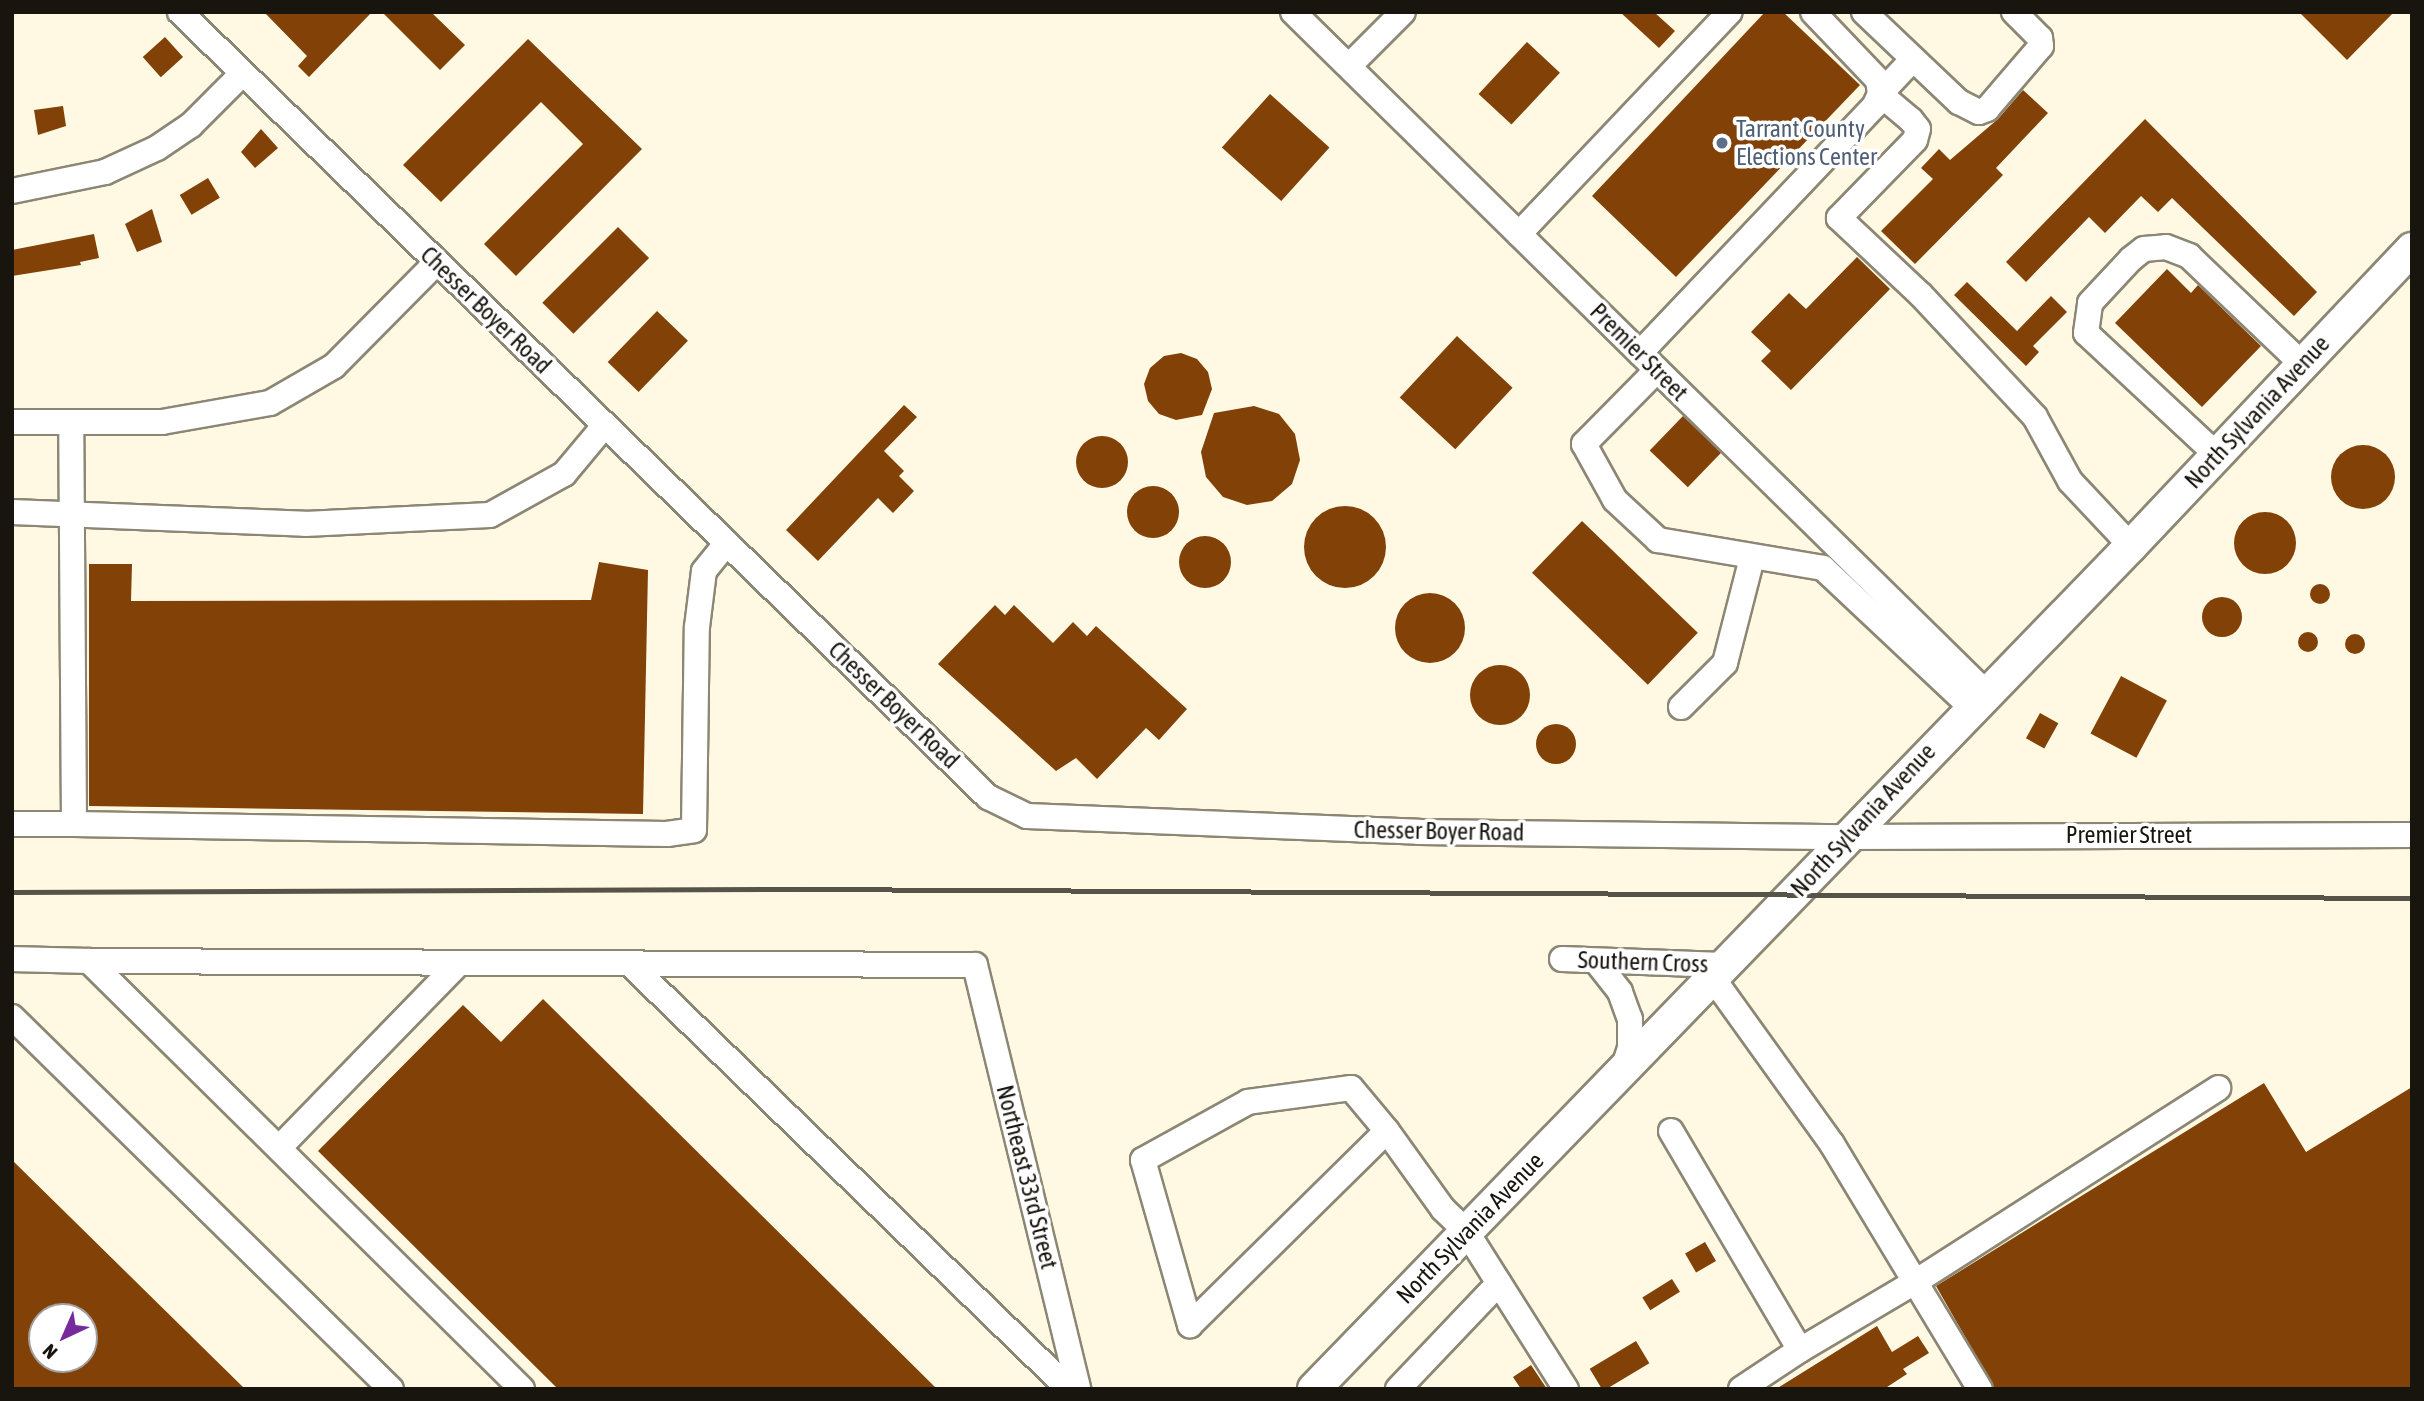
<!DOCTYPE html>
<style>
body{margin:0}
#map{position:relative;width:2424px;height:1401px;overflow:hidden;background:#fff9e4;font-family:"Asap Condensed",sans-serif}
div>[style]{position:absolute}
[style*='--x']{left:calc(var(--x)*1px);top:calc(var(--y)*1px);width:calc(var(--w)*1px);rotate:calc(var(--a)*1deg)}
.building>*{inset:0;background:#814107;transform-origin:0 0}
.round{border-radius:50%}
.roads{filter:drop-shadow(2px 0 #8c8674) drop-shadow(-2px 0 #8c8674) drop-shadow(0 2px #8c8674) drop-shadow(0 -2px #8c8674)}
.minor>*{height:24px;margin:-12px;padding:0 12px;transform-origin:12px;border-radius:12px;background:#fff}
.major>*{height:32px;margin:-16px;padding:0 16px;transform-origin:16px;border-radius:16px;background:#fff}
.rail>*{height:5px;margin:-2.5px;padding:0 2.5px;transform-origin:2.5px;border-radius:2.5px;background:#565348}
.dots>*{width:19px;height:19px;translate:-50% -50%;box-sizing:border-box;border:4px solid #fff;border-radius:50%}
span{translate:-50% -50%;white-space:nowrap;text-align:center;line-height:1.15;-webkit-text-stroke:7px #fff;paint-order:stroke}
.service-label{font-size:24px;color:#4e5e75}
.left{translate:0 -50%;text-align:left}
.street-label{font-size:24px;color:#18150e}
.frame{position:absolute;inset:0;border:14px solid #18150e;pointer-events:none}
.north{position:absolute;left:28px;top:1303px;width:70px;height:70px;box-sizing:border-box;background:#fff;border:2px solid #a3a19f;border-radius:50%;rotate:224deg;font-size:19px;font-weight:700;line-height:28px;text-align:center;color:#18150e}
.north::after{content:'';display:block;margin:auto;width:24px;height:32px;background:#772a9b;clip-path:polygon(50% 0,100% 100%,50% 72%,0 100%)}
</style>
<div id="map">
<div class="building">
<i style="clip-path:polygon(264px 12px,372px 12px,309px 77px,298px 66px,307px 56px)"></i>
<i style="clip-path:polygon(382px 12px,431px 12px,465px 45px,440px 70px)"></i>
<i style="clip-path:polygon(1620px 12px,1654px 12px,1675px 31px,1659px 48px)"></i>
<i style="clip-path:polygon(1765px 12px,1783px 12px,1860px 85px,1676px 277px,1592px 196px)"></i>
<i style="clip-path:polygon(2299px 12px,2394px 12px,2347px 60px)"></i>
<i style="left:165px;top:37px;width:27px;height:30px;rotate:48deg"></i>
<i style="clip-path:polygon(528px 39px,642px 149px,516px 276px,484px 244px,583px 144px,541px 102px,441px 202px,403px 165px)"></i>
<i style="left:1527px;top:42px;width:45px;height:71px;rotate:43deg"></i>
<i style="clip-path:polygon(2023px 90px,2048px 113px,1996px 168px,2003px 175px,1915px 264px,1881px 231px,1933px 179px,1921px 168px,1939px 149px,1950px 160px,1998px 119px)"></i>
<i style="left:1270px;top:94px;width:80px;height:72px;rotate:42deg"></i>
<i style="clip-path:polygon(63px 106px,66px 126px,38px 135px,34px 110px)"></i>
<i style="clip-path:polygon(2145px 119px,2317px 292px,2294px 316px,2172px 198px,2158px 212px,2141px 196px,2105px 233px,2089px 217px,2026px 282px,2006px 262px)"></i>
<i style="clip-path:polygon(261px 129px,278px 148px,255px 168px,241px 152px)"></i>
<i style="left:208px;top:178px;width:23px;height:33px;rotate:59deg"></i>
<i style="clip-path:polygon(152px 209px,162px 242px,137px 252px,125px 224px)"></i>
<i style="left:618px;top:227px;width:44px;height:107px;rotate:45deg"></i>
<i style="clip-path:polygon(94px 234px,99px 258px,80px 262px,81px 265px,12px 276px,12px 250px)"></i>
<i style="clip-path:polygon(1857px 257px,1890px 289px,1791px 390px,1761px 361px,1771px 351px,1751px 332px,1789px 293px,1806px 309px)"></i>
<i style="clip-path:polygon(2167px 269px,2191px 293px,2198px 285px,2261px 346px,2202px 407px,2115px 323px)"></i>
<i style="clip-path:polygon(1967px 282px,2017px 331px,2051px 296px,2067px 312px,2033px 346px,2039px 352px,2026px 366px,1954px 295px)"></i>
<i style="left:657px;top:311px;width:43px;height:71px;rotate:44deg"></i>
<i style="left:1457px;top:336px;width:76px;height:84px;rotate:43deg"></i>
<i style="clip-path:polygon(1181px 353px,1197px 359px,1208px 372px,1212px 389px,1202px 415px,1176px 420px,1159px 414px,1148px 401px,1144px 384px,1150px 368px,1164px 356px)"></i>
<i style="clip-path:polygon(904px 405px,917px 417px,884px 451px,904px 471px,899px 476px,914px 491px,893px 513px,878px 498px,818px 561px,786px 530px)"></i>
<i style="clip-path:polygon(1254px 406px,1279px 414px,1295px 434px,1300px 460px,1292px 484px,1272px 501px,1247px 505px,1223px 497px,1206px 477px,1201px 452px,1214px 413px)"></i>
<i style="left:1683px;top:416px;width:53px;height:48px;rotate:44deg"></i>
<i class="round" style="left:1076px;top:436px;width:52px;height:52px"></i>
<i class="round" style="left:2331px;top:445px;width:64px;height:64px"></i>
<i class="round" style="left:1127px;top:486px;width:52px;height:52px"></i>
<i class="round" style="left:1304px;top:506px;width:82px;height:82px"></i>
<i class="round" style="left:2234px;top:512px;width:62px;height:62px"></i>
<i style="left:1582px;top:521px;width:161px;height:72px;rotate:44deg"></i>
<i class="round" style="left:1179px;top:536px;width:52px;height:52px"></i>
<i style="clip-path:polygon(599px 562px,648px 570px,643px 814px,89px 806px,89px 564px,132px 564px,131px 601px,591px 600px)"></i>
<i class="round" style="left:2310px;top:584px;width:20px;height:20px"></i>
<i class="round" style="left:1395px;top:593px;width:70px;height:70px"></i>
<i class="round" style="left:2202px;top:597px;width:40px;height:40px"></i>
<i style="clip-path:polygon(995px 605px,1005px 615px,1014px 605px,1053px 643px,1073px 622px,1087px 636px,1096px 626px,1187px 709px,1159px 740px,1146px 728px,1097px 779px,1076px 758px,1056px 771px,938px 664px)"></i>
<i class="round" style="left:2298px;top:632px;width:20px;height:20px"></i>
<i class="round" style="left:2345px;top:634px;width:20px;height:20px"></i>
<i class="round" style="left:1470px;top:665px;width:60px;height:60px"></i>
<i style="left:2121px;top:676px;width:52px;height:65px;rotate:28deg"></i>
<i style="left:2040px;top:713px;width:21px;height:29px;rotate:29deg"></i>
<i class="round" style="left:1536px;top:724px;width:40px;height:40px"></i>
<i style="clip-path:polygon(543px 999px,937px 1389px,558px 1389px,318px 1151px,463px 1005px,501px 1042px)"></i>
<i style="clip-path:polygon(2264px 1083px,2306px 1152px,2412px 1087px,2412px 1389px,1995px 1389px,1936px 1286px)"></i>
<i style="clip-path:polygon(evenodd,12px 1160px,245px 1389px,12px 1389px,12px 1160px,42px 1317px,84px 1317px,84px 1359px,42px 1359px,42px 1317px)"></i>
<i style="left:1705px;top:1242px;width:22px;height:23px;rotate:60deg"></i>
<i style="left:1672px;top:1279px;width:15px;height:35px;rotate:58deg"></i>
<i style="clip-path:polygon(1877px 1326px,1892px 1352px,1918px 1336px,1929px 1353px,1903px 1369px,1907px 1374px,1884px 1389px,1776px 1389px)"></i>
<i style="left:1636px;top:1341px;width:26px;height:54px;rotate:59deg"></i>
<i style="clip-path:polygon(1531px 1365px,1547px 1389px,1521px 1389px,1513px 1377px)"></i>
</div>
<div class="roads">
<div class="minor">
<i style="--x:180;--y:12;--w:1127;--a:44.17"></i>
<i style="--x:988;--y:797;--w:43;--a:26"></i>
<i style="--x:1027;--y:816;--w:392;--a:2.3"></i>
<i style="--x:1419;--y:832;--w:427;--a:0.7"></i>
<i style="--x:1846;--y:837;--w:566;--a:-0.2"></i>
<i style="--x:1293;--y:12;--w:970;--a:44.5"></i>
<i style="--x:1864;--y:12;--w:131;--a:43.5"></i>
<i style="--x:1959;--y:102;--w:22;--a:27"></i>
<i style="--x:1979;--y:112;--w:9;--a:-21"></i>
<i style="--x:1987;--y:109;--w:83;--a:-49.4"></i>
<i style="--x:2041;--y:46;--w:8;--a:-97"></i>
<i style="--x:2040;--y:38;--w:37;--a:-135"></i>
<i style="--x:1913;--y:59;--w:48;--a:133.3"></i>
<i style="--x:1880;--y:94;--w:40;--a:40"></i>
<i style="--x:1911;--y:120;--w:11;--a:52"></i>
<i style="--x:1918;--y:129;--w:11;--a:105"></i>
<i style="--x:1915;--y:140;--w:109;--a:134.3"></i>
<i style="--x:1839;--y:218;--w:112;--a:43.2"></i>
<i style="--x:1921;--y:295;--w:167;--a:46.9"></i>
<i style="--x:2035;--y:417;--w:73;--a:61.3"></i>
<i style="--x:2070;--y:481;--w:89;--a:46.8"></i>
<i style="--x:1349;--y:66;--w:76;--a:-45"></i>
<i style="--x:12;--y:191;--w:95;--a:-11.5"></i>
<i style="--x:105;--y:172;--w:57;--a:-24.8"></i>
<i style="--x:157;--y:148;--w:41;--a:-34.1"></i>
<i style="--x:191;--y:125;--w:72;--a:-45"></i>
<i style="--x:1519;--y:234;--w:306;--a:-46.5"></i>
<i style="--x:1640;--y:353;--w:342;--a:-46.5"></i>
<i style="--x:1875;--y:105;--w:12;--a:-66"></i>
<i style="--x:1880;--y:94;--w:14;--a:-98"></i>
<i style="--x:1878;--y:80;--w:94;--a:-133.7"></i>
<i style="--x:1657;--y:370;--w:104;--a:134.6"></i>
<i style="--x:1584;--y:444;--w:64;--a:61"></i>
<i style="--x:1615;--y:500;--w:59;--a:42.9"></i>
<i style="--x:1658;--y:540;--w:167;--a:9.6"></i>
<i style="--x:1823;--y:568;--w:203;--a:43.2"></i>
<i style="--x:12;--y:422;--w:150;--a:0"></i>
<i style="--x:162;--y:422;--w:110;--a:-10"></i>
<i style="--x:270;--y:403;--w:74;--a:-30"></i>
<i style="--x:334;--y:366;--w:146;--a:-45.3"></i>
<i style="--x:2217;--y:455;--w:179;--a:-137"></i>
<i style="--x:2086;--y:333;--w:30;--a:-82"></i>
<i style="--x:2090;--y:303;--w:60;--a:-47"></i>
<i style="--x:2131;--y:259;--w:16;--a:-38"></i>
<i style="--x:2144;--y:249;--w:22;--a:-5"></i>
<i style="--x:2166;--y:247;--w:25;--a:21"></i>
<i style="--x:2189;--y:256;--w:156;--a:43.7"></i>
<i style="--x:12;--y:512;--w:293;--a:2.3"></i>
<i style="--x:305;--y:524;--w:185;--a:-2.8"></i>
<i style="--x:490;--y:515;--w:85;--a:-29"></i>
<i style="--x:564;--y:474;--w:64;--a:-50.1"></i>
<i style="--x:1681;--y:707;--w:62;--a:-45"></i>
<i style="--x:1725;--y:663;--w:108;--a:-75.6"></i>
<i style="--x:12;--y:824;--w:62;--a:0"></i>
<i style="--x:74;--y:824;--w:402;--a:-90.4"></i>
<i style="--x:74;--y:824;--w:593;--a:0.97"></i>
<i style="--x:667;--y:834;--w:27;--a:-8"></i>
<i style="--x:694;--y:830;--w:203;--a:-89.2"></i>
<i style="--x:697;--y:627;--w:56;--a:-82.9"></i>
<i style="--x:704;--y:571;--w:36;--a:-51"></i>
<i style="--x:12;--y:959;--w:77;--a:1.5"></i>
<i style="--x:1562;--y:959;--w:161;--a:2.1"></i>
<i style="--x:1596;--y:961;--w:39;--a:52"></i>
<i style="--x:1620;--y:992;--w:29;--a:70"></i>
<i style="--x:1630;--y:1019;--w:29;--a:90"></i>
<i style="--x:1630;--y:1048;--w:22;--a:108"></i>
<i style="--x:630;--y:964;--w:611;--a:44.07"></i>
<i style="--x:1712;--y:977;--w:206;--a:54.3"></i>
<i style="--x:1832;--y:1144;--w:286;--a:58.9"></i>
<i style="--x:12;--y:1017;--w:531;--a:44.47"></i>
<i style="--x:1387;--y:1131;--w:56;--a:-129.9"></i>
<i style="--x:1351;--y:1088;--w:104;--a:172.3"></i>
<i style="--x:1248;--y:1102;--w:120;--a:151.1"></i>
<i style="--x:1143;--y:1160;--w:172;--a:74.1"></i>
<i style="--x:1190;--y:1325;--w:276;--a:-44.6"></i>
<i style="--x:1387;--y:1131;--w:96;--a:54.3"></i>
<i style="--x:1443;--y:1209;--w:32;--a:44"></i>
<i style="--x:1466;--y:1231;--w:187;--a:57.7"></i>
<i style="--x:1671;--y:1131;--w:254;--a:59.5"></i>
<i style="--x:1800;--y:1350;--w:134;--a:-30.6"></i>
<i style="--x:1915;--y:1282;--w:360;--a:-32.6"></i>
<i style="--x:279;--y:1148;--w:258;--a:-45.8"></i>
<i style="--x:522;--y:1389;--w:609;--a:-135.33"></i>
<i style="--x:89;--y:961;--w:886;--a:0.26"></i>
<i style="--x:975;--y:965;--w:436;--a:76.3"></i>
<i style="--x:1398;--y:1389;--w:146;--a:-46.4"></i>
<i style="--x:1741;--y:1389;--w:71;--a:-33.5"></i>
</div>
<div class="major">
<i style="--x:1314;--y:1389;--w:1174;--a:-45.9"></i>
<i style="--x:2131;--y:546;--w:409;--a:-46.6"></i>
</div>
</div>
<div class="rail">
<i style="--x:12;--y:892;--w:789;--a:-0.22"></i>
<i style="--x:801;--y:889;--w:1611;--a:0.32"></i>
</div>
<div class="dots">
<i style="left:1722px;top:143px;background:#5c6f8a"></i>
</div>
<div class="service-label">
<span class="left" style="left:1736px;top:143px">Tarrant County<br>Elections Center</span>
</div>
<div class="street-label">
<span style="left:486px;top:310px;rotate:44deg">Chesser Boyer Road</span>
<span style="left:1639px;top:352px;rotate:45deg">Premier Street</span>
<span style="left:2257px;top:412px;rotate:-47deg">North Sylvania Avenue</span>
<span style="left:894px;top:705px;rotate:44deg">Chesser Boyer Road</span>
<span style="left:1863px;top:820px;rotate:-47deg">North Sylvania Avenue</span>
<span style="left:1439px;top:831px;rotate:1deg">Chesser Boyer Road</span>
<span style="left:2129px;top:835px">Premier Street</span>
<span style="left:1643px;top:962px;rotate:2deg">Southern Cross</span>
<span style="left:1027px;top:1177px;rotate:76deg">Northeast 33rd Street</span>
<span style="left:1470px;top:1228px;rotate:-46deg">North Sylvania Avenue</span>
</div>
<div class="frame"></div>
<div class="north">N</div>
</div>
